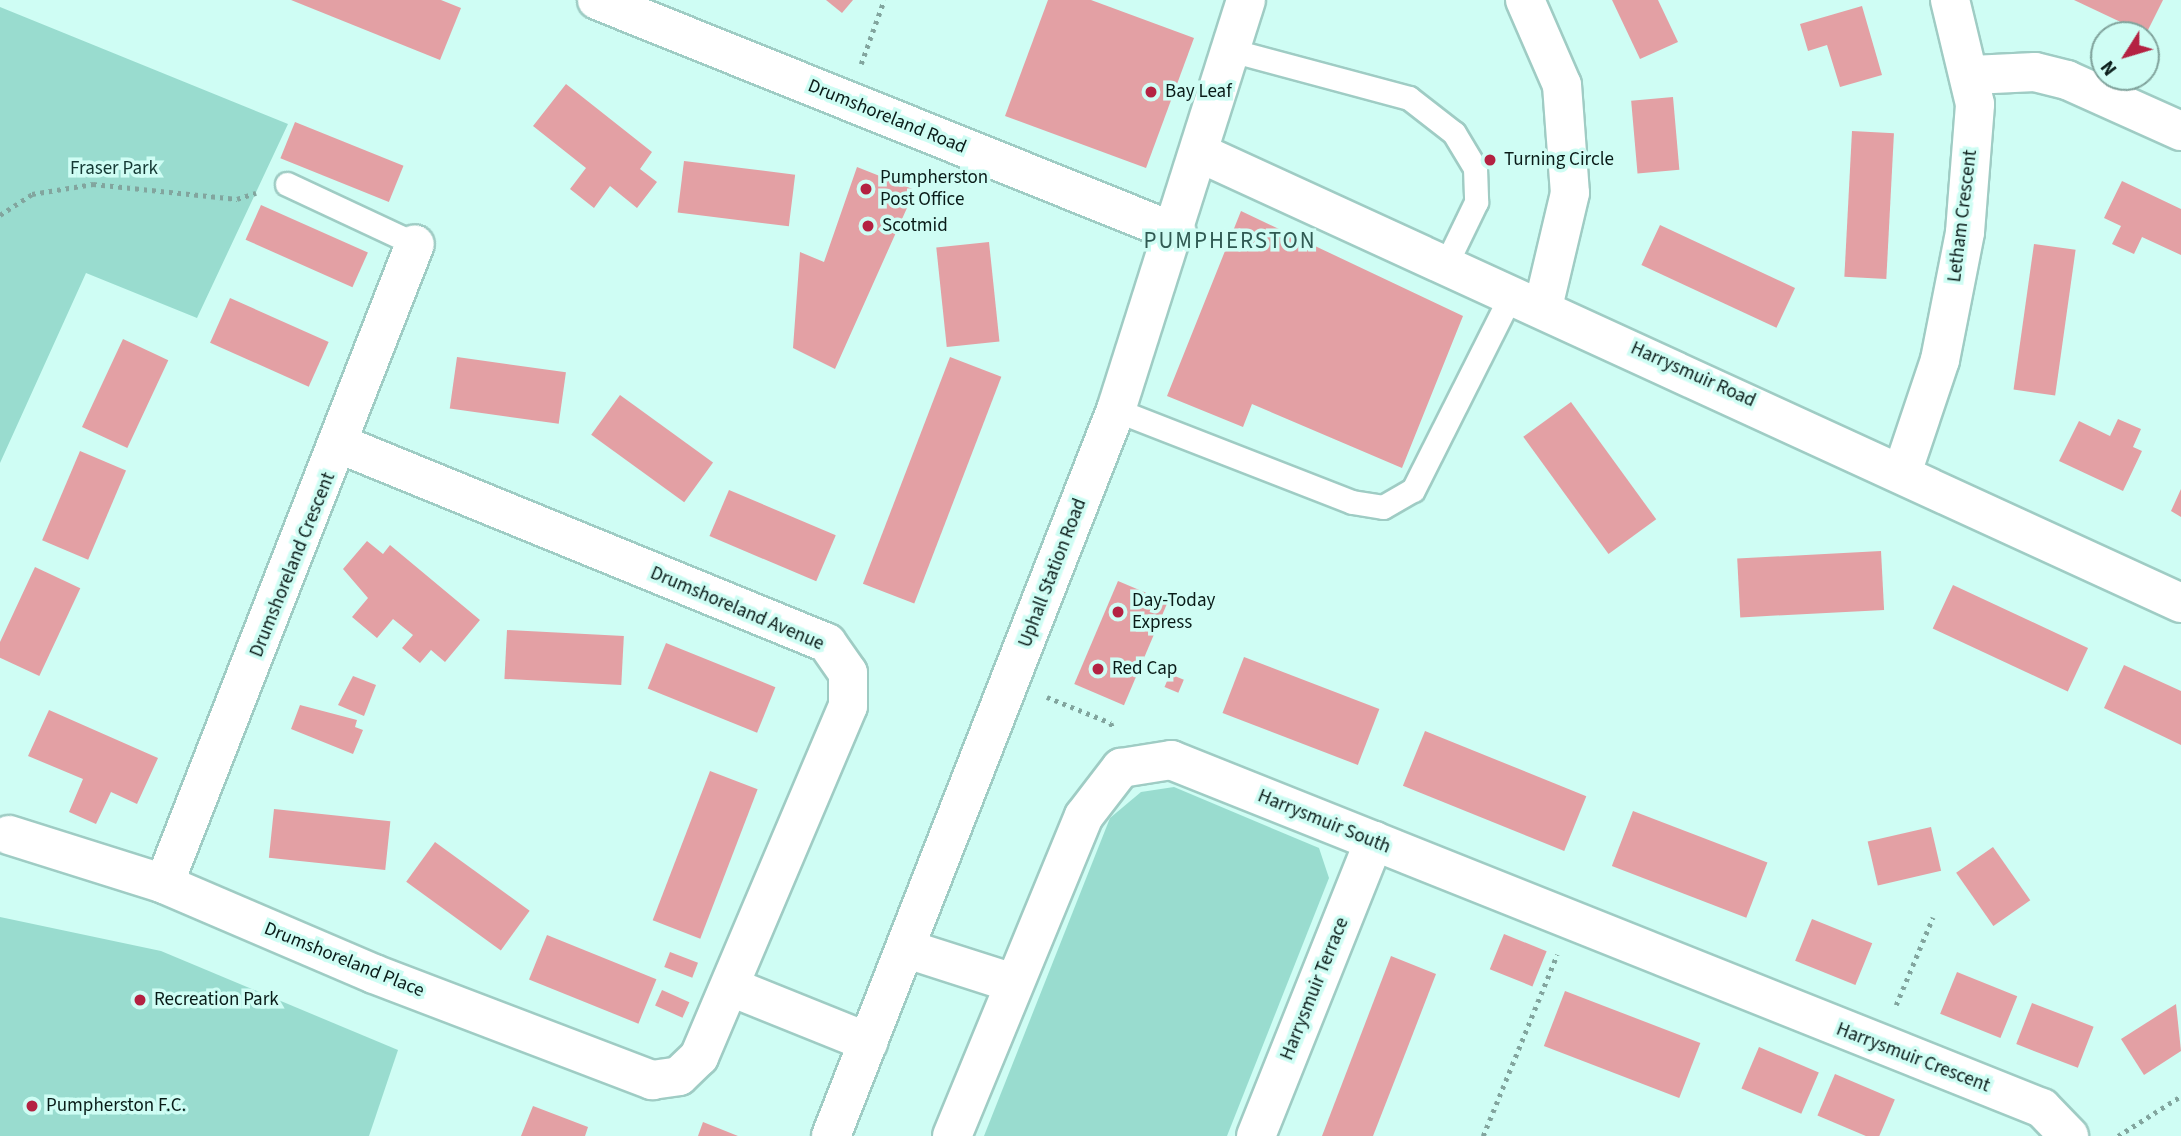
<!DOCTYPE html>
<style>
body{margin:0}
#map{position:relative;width:2181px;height:1136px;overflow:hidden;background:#cffdf4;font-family:"Source Sans 3",sans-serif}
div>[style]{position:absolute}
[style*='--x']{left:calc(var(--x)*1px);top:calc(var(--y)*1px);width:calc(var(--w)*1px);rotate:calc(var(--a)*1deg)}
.green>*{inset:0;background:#99dccf}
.building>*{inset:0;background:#e3a0a4;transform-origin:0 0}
.path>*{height:4.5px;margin-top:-2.25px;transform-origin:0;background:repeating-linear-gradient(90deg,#82a59e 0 3.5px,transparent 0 8.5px)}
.roads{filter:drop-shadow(2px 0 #9fccc4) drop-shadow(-2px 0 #9fccc4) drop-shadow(0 2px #9fccc4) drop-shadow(0 -2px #9fccc4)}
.lane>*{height:23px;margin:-11.5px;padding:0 11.5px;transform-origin:11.5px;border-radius:11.5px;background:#fff}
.street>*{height:38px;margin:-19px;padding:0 19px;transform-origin:19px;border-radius:19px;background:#fff}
.secondary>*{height:38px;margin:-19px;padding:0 19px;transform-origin:19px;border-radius:19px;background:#fff}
.dots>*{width:19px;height:19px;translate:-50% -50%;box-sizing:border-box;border:4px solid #cffdf4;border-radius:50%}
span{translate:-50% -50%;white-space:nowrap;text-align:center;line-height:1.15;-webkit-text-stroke:7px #cffdf4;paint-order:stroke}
.poi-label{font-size:19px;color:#091b18}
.left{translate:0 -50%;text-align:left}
.street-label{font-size:19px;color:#091b18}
.park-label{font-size:19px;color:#143934}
.quarter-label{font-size:23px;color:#305a53;letter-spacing:2px}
.north{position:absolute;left:2090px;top:21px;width:70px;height:70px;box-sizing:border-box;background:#cffdf4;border:2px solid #80a39c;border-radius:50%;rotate:233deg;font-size:19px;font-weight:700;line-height:28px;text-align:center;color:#091b18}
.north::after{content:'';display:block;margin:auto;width:24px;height:32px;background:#b42242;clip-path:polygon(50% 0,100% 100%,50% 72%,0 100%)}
</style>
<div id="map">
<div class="green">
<i style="clip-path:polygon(0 7px,288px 124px,197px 318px,86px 273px,0 463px)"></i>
<i style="clip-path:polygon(1174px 787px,1319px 848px,1329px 878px,1227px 1136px,984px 1136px,1110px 818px,1141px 792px)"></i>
<i style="clip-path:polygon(0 917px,161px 951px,398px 1050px,369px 1136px,0 1136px)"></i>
</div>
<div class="building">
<i style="clip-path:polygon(291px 0,441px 0,461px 8px,440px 60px)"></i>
<i style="clip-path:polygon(826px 0,853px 0,842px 13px)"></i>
<i style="clip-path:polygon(1048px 0,1091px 0,1194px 38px,1146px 168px,1005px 116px)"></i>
<i style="clip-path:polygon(1612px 0,1658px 0,1678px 42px,1640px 59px)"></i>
<i style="clip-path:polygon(2074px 0,2163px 0,2146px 34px)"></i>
<i style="clip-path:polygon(1862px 6px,1882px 75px,1840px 87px,1827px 45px,1808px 51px,1800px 24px)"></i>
<i style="clip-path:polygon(566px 84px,652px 152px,640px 169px,657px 182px,637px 208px,610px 186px,594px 208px,570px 189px,586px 168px,533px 126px)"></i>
<i style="left:1673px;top:97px;width:73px;height:42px;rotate:85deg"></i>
<i style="left:295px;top:122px;width:117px;height:39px;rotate:22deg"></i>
<i style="left:1852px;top:131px;width:42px;height:146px;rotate:3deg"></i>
<i style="left:684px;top:161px;width:112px;height:52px;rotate:7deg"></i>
<i style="clip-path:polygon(857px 167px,915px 190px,835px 369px,793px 348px,800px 252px,824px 262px)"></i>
<i style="clip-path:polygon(2122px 181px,2181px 209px,2181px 255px,2142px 237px,2134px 254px,2112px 244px,2121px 226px,2104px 218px)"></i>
<i style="left:261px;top:205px;width:117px;height:38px;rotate:24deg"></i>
<i style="clip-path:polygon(1241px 211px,1463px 316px,1402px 468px,1252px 404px,1243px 427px,1167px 396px)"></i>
<i style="left:1660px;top:225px;width:149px;height:44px;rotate:25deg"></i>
<i style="left:989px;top:242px;width:100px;height:53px;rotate:84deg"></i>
<i style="left:2034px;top:244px;width:42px;height:147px;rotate:8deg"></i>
<i style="left:230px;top:298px;width:108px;height:49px;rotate:24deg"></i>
<i style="left:123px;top:339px;width:50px;height:97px;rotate:25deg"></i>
<i style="left:457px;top:357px;width:110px;height:52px;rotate:8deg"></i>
<i style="left:950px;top:357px;width:55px;height:243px;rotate:21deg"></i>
<i style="left:620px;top:395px;width:115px;height:49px;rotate:36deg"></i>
<i style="left:1571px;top:402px;width:145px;height:59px;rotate:54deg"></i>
<i style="clip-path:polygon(2118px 419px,2141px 429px,2133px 447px,2142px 451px,2123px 491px,2059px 461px,2079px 421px,2110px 436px)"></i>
<i style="left:80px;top:451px;width:50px;height:97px;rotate:23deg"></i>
<i style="clip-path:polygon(2181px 489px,2181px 517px,2171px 511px)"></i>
<i style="left:729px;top:490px;width:116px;height:50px;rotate:23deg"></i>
<i style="clip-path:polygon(367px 541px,383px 554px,390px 545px,480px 620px,445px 662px,431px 650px,420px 663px,402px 648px,413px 635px,393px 619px,377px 638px,352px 617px,368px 598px,343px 569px)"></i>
<i style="left:1881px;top:551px;width:59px;height:144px;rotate:87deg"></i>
<i style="left:35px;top:567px;width:50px;height:97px;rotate:25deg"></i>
<i style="left:1118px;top:581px;width:54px;height:112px;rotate:23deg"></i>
<i style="left:1953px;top:585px;width:149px;height:48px;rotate:25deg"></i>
<i style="left:507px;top:630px;width:117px;height:49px;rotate:3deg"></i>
<i style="left:666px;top:643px;width:118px;height:49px;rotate:22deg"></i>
<i style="left:1244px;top:657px;width:145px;height:60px;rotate:21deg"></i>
<i style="clip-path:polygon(2124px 665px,2181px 691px,2181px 745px,2104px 708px)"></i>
<i style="left:1170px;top:674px;width:15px;height:14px;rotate:23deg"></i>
<i style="clip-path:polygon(353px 676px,376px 685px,364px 716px,338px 705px)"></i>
<i style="clip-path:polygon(300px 705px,357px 720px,355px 727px,363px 730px,353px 754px,291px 729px)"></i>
<i style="clip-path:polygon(49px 710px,158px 758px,137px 804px,111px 792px,96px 824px,69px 812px,83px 779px,28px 756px)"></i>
<i style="left:1425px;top:731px;width:174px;height:59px;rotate:22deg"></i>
<i style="left:710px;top:771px;width:51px;height:160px;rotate:21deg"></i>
<i style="left:274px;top:809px;width:117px;height:49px;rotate:6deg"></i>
<i style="left:1633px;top:811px;width:144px;height:59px;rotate:21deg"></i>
<i style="left:1931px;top:827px;width:45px;height:65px;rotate:77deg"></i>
<i style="left:435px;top:842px;width:117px;height:49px;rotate:36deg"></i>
<i style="left:1993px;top:847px;width:65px;height:45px;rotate:55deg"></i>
<i style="left:1812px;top:919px;width:65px;height:45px;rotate:22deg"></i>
<i style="left:1504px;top:934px;width:46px;height:38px;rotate:22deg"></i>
<i style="left:547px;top:935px;width:118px;height:48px;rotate:22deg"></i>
<i style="left:670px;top:952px;width:30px;height:16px;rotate:21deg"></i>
<i style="clip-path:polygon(1391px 956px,1436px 974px,1407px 1049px,1373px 1136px,1322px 1136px)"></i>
<i style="left:1957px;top:972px;width:65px;height:45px;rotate:22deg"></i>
<i style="left:662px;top:990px;width:30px;height:17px;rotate:24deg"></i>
<i style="left:1565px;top:991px;width:145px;height:59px;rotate:21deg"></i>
<i style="left:2032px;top:1003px;width:66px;height:44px;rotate:21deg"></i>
<i style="clip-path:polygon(2176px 1004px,2181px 1051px,2144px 1075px,2121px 1039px)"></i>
<i style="left:1759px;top:1047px;width:65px;height:45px;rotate:23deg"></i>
<i style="left:1835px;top:1074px;width:65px;height:45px;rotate:23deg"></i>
<i style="clip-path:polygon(533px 1106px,588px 1127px,585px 1136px,521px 1136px)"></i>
<i style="clip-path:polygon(703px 1122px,738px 1136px,698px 1136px)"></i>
</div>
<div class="path">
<i style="--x:861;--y:64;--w:68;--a:-70.2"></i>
<i style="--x:0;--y:215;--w:38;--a:-33"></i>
<i style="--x:32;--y:194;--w:62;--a:-9.3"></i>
<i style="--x:93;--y:184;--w:145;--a:5.9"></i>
<i style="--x:237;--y:199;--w:20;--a:-18"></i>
<i style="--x:1047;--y:697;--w:69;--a:22.1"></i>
<i style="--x:1111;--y:723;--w:6;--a:72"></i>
<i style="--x:1896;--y:1005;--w:95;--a:-67.2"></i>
<i style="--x:1483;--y:1136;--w:196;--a:-67.8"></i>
<i style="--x:2118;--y:1136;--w:75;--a:-32.4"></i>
</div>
<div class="roads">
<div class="lane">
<i style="--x:1230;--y:50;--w:185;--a:15"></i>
<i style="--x:1409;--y:98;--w:57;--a:37.9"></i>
<i style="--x:1454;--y:133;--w:41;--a:59"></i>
<i style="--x:1475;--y:168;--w:34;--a:88"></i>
<i style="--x:1476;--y:202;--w:69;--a:115.8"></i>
<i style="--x:287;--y:184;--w:141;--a:25.1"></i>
<i style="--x:1116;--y:410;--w:253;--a:21.3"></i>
<i style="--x:1352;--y:502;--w:31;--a:9"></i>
<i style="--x:1383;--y:507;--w:34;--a:-30"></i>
<i style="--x:1413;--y:490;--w:220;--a:-63.3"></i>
</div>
<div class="street">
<i style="--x:1525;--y:0;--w:93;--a:66.5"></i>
<i style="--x:1562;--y:85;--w:108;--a:85.8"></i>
<i style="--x:1570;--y:193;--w:117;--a:103.3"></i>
<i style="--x:1972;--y:75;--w:63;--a:-2.7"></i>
<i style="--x:2035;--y:72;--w:33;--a:14"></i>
<i style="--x:2067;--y:80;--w:125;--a:24.1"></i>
<i style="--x:1202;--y:154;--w:1077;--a:24.64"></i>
<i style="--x:1903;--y:470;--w:116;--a:-71.4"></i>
<i style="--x:1940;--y:360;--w:130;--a:-78.9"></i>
<i style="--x:1965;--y:232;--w:128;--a:-85.5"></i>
<i style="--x:1975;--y:104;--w:107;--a:-103.5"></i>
<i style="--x:9;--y:835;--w:163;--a:17.5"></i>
<i style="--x:164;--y:884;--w:228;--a:23.2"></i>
<i style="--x:374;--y:974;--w:298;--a:20.9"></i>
<i style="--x:652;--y:1080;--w:27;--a:-8"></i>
<i style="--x:679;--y:1076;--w:28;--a:-44"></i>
<i style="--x:699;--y:1057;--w:381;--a:-67"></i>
<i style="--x:848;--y:706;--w:33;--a:-90"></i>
<i style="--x:848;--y:673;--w:37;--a:-125"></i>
<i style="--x:827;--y:643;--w:524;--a:-157.79"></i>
<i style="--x:164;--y:884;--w:687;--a:-68.59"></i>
<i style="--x:907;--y:949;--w:111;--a:17.8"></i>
<i style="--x:731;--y:987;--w:148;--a:21.9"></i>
<i style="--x:952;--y:1136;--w:346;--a:-67.6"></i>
<i style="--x:1084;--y:816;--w:61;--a:-52.4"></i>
<i style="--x:1121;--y:768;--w:51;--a:-9.1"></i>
<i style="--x:1171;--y:760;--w:938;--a:21.78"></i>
<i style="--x:2042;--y:1108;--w:39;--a:46"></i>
<i style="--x:1256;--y:1136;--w:318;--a:-68.2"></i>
</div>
<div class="secondary">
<i style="--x:597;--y:0;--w:625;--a:21.89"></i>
<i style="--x:831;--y:1136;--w:780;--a:-68.57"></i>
<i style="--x:1116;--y:410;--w:430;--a:-72.4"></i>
</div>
</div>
<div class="dots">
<i style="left:1151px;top:92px;background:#b42242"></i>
<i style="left:1490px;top:160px;background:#b42242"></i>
<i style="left:866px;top:189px;background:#b42242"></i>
<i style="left:868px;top:226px;background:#b42242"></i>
<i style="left:1118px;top:612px;background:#b42242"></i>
<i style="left:1098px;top:669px;background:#b42242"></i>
<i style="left:140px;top:1000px;background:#b42242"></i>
<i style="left:32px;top:1106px;background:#b42242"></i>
</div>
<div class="poi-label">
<span class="left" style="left:1165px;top:92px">Bay Leaf</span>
<span class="left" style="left:1504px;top:160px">Turning Circle</span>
<span class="left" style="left:880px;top:189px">Pumpherston<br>Post Office</span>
<span class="left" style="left:882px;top:226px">Scotmid</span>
<span class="left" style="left:1132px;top:612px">Day-Today<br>Express</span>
<span class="left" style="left:1112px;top:669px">Red Cap</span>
<span class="left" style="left:154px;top:1000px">Recreation Park</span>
<span class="left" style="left:46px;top:1106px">Pumpherston F.C.</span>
</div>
<div class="street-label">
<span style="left:887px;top:117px;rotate:22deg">Drumshoreland Road</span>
<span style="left:1963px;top:216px;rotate:-83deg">Letham Crescent</span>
<span style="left:1693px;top:375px;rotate:24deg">Harrysmuir Road</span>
<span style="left:293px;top:565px;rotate:-68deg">Drumshoreland Crescent</span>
<span style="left:1053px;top:573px;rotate:-69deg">Uphall Station Road</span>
<span style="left:737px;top:609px;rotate:23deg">Drumshoreland Avenue</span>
<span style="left:1324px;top:822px;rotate:22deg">Harrysmuir South</span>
<span style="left:344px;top:960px;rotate:22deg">Drumshoreland Place</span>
<span style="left:1315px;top:989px;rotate:-68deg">Harrysmuir Terrace</span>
<span style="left:1913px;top:1058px;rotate:21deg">Harrysmuir Crescent</span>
</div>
<div class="park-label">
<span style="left:114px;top:169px">Fraser Park</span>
</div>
<div class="quarter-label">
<span style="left:1230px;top:241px">PUMPHERSTON</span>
</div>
<div class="north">N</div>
</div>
